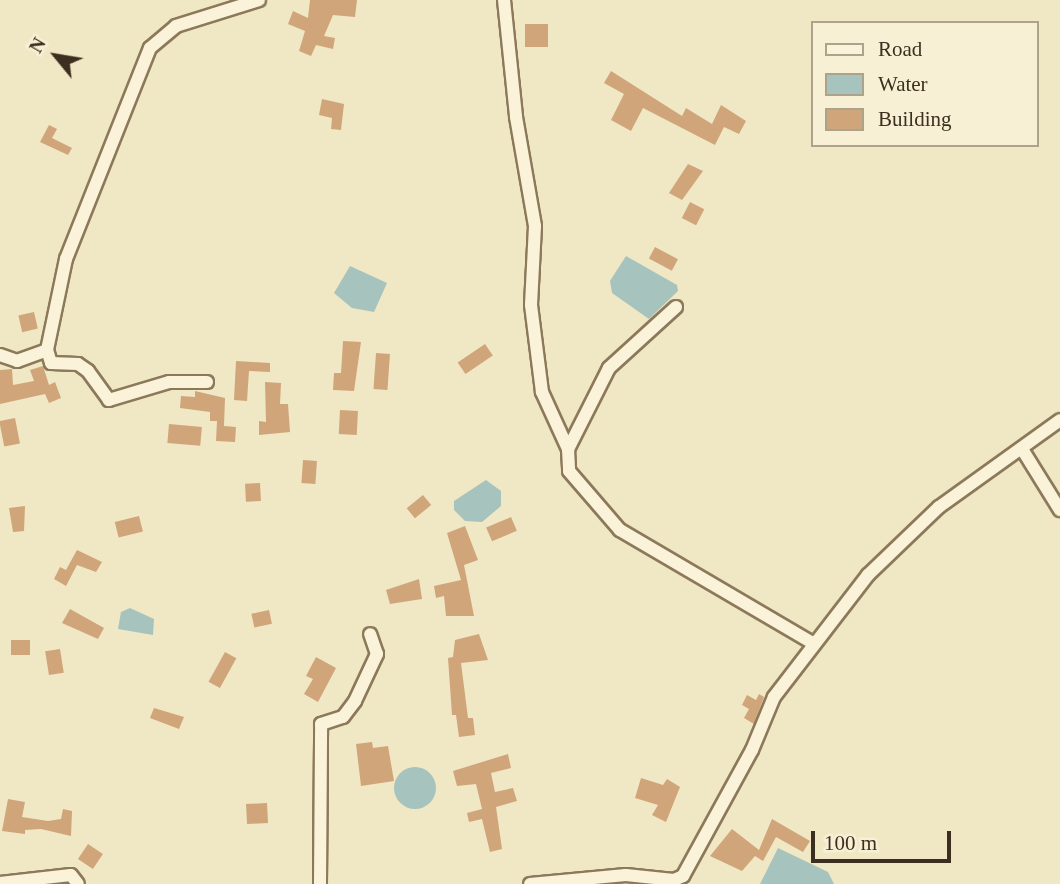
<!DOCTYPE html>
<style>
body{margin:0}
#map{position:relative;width:1060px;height:884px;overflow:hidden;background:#f0e7c5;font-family:Georgia,serif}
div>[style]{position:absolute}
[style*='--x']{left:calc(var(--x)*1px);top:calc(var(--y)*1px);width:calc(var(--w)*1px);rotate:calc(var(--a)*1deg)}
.water>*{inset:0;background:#a7c3bd}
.round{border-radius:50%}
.building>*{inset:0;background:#d0a57a;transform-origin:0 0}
.roads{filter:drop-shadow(2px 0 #8c795a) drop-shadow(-2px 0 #8c795a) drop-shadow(0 2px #8c795a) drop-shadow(0 -2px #8c795a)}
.minor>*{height:12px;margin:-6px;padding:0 6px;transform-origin:6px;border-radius:6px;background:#faf3d9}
span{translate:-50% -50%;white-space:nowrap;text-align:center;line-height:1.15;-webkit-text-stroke:5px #f7f0d5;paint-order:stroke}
.legend{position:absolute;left:811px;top:21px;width:228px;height:126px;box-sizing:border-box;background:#f7f0d5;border:2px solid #aca38c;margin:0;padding:9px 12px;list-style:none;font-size:21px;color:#3c2f1f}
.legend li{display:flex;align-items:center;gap:14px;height:35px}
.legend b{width:35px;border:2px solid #aca38c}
.north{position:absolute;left:21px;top:21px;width:70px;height:70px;-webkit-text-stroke:5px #f7f0d5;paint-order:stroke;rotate:300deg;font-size:19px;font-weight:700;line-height:28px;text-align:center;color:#3c2f1f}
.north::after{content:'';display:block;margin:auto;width:24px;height:32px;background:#3c2f1f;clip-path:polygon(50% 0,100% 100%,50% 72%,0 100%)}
.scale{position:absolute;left:811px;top:831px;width:140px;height:32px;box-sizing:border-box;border:4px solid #3c2f1f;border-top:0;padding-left:9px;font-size:21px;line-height:24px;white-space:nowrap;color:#3c2f1f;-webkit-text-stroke:5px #f7f0d5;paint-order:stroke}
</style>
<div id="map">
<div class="water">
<i style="clip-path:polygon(626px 256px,677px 285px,678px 291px,649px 319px,612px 293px,610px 281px)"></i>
<i style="clip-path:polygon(350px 266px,387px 283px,374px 312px,352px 308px,334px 293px)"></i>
<i style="clip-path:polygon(486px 480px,501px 491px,501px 506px,482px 522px,465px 521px,454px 510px,454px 501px)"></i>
<i style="clip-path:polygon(130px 608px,154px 619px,153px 635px,118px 629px,121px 612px)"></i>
<i class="round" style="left:394px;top:767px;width:42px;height:42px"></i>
<i style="clip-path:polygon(778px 848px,828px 872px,834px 884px,760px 884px)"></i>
</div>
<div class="building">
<i style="clip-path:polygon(310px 0,357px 0,355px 17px,333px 15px,324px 36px,335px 38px,333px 49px,316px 45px,311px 56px,299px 51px,305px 31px,288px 24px,293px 11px,308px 18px)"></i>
<i style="left:525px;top:24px;width:23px;height:23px"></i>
<i style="clip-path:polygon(611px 71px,682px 116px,686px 108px,712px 124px,721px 105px,746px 121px,739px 134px,724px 127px,715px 145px,643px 108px,631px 131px,611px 120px,624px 94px,604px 83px)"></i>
<i style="clip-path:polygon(322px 99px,344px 104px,341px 130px,331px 129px,332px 118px,319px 115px)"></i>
<i style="clip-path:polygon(49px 125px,57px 129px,52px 138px,72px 148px,68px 155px,40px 142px)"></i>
<i style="clip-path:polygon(688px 164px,703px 171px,682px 200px,669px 193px)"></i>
<i style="left:690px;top:202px;width:16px;height:18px;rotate:27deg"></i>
<i style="left:655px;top:247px;width:26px;height:13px;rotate:28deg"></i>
<i style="left:34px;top:312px;width:17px;height:16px;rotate:77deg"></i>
<i style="clip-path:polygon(343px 341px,361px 342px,354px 391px,333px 390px,334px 373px,341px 373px)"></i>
<i style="left:485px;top:344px;width:14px;height:33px;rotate:56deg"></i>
<i style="left:376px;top:353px;width:14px;height:36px;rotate:4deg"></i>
<i style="clip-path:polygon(236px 361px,270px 363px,270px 372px,249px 371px,247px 401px,234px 400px)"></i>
<i style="clip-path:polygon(43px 366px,49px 385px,55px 382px,61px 398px,49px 403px,45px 394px,0 404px,0 370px,12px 369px,13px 385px,34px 381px,30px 370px)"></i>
<i style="clip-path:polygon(265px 382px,281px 383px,280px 404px,288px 404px,290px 432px,259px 435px,259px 421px,266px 422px)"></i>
<i style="clip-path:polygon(195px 391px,225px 398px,224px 426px,236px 427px,235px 442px,216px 441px,217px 421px,210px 421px,210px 412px,180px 408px,181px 396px,195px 397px)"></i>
<i style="left:340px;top:410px;width:18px;height:24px;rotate:3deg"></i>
<i style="left:15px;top:418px;width:26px;height:16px;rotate:79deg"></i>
<i style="left:169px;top:424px;width:33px;height:19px;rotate:5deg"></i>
<i style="left:303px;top:460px;width:14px;height:23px;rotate:4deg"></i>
<i style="left:260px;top:483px;width:18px;height:15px;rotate:87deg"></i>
<i style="left:423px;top:495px;width:13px;height:21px;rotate:51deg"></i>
<i style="clip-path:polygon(25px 506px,24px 531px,13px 532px,9px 508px)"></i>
<i style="left:139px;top:516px;width:16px;height:25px;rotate:76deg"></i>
<i style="left:511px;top:517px;width:15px;height:27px;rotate:67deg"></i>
<i style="clip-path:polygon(465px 526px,478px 560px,464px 565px,474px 616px,446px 616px,444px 596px,436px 598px,434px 586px,461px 580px,447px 533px)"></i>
<i style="clip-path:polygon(77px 550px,102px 562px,96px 572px,77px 565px,66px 586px,54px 579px,60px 567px,66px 570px)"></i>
<i style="clip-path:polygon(419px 579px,422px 599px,390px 604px,386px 590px)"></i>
<i style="clip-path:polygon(70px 609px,104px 628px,98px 639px,62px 623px)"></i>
<i style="left:269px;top:610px;width:14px;height:18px;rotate:78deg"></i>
<i style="clip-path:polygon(479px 634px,488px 660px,461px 663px,468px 718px,473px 718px,475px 735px,459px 737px,456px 715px,452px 715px,448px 658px,453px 657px,455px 640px)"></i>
<i style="left:30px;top:640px;width:15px;height:19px;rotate:90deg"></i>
<i style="left:60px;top:649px;width:24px;height:15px;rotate:81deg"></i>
<i style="left:225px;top:652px;width:13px;height:34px;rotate:29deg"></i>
<i style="clip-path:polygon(316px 657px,336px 668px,318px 702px,304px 694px,313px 679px,306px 676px)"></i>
<i style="clip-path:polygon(759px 694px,764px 697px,754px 724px,744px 718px,749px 709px,742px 705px,747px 695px,756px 700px)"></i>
<i style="clip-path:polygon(154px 708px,184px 717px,179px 729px,150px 718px)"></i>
<i style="clip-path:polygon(372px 742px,373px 748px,388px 746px,394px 781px,361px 786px,356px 744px)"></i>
<i style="clip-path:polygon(508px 754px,511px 768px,491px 773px,495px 792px,513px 788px,517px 801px,496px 807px,502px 849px,490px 852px,482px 819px,469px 822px,467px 813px,482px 809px,476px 784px,457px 786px,453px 771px)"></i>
<i style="clip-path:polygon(641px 778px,663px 785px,667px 779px,680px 787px,666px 822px,652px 815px,658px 805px,635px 798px)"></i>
<i style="clip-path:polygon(8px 799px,25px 802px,22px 817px,48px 821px,61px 819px,63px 809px,72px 811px,71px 836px,41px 829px,25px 830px,25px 834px,2px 831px)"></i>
<i style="left:267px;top:803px;width:20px;height:21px;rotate:87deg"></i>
<i style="clip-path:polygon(772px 819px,810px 841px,803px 852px,776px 837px,763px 861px,755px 856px,742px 871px,710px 856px,732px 829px,759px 850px)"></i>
<i style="left:88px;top:844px;width:18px;height:18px;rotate:34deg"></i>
</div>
<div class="roads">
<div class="minor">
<i style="--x:504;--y:0;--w:118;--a:84.1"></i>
<i style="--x:516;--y:117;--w:111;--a:80.1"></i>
<i style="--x:535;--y:226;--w:79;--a:92.9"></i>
<i style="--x:531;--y:305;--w:88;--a:82.8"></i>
<i style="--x:542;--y:392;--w:63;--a:65.5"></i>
<i style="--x:676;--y:307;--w:91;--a:137.7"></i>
<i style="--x:609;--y:368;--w:91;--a:116.8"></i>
<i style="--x:568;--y:449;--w:22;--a:87"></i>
<i style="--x:569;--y:471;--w:78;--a:49.2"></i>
<i style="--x:620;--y:530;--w:225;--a:30.4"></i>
<i style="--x:0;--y:355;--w:18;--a:19"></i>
<i style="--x:17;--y:361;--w:32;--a:-20"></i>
<i style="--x:207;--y:382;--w:38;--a:180"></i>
<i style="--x:169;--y:382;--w:63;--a:163.3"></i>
<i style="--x:109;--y:400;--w:36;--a:-126"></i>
<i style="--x:88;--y:371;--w:12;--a:-145"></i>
<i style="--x:78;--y:364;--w:27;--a:-178"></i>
<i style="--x:51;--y:363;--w:14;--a:-107"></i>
<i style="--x:47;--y:350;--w:93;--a:-78.2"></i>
<i style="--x:66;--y:259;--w:227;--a:-68.3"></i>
<i style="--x:150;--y:48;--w:34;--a:-40"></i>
<i style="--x:176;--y:26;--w:87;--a:-17.4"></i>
<i style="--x:1022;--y:449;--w:72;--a:58.1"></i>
<i style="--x:0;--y:883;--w:71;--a:-6.4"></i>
<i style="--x:71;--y:875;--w:11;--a:52"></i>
<i style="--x:320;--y:884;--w:160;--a:-89.6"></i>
<i style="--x:321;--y:724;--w:23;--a:-18"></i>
<i style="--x:343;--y:717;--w:20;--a:-53"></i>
<i style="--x:355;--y:701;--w:52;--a:-64.9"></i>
<i style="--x:377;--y:654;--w:21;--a:-109"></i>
<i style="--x:530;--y:884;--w:96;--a:-5.4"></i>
<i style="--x:626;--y:875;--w:48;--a:5.9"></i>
<i style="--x:674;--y:880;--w:10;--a:-24"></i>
<i style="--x:683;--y:876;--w:144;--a:-61.3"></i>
<i style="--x:752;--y:750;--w:57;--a:-67.5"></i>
<i style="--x:774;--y:697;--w:154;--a:-52.4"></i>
<i style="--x:868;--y:575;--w:98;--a:-43.8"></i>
<i style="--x:939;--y:507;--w:149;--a:-35.7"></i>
</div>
</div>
<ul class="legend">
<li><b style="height:9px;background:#faf3d9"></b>Road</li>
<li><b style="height:19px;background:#a7c3bd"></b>Water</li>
<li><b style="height:19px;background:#d0a57a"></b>Building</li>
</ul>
<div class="north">N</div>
<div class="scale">100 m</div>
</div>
